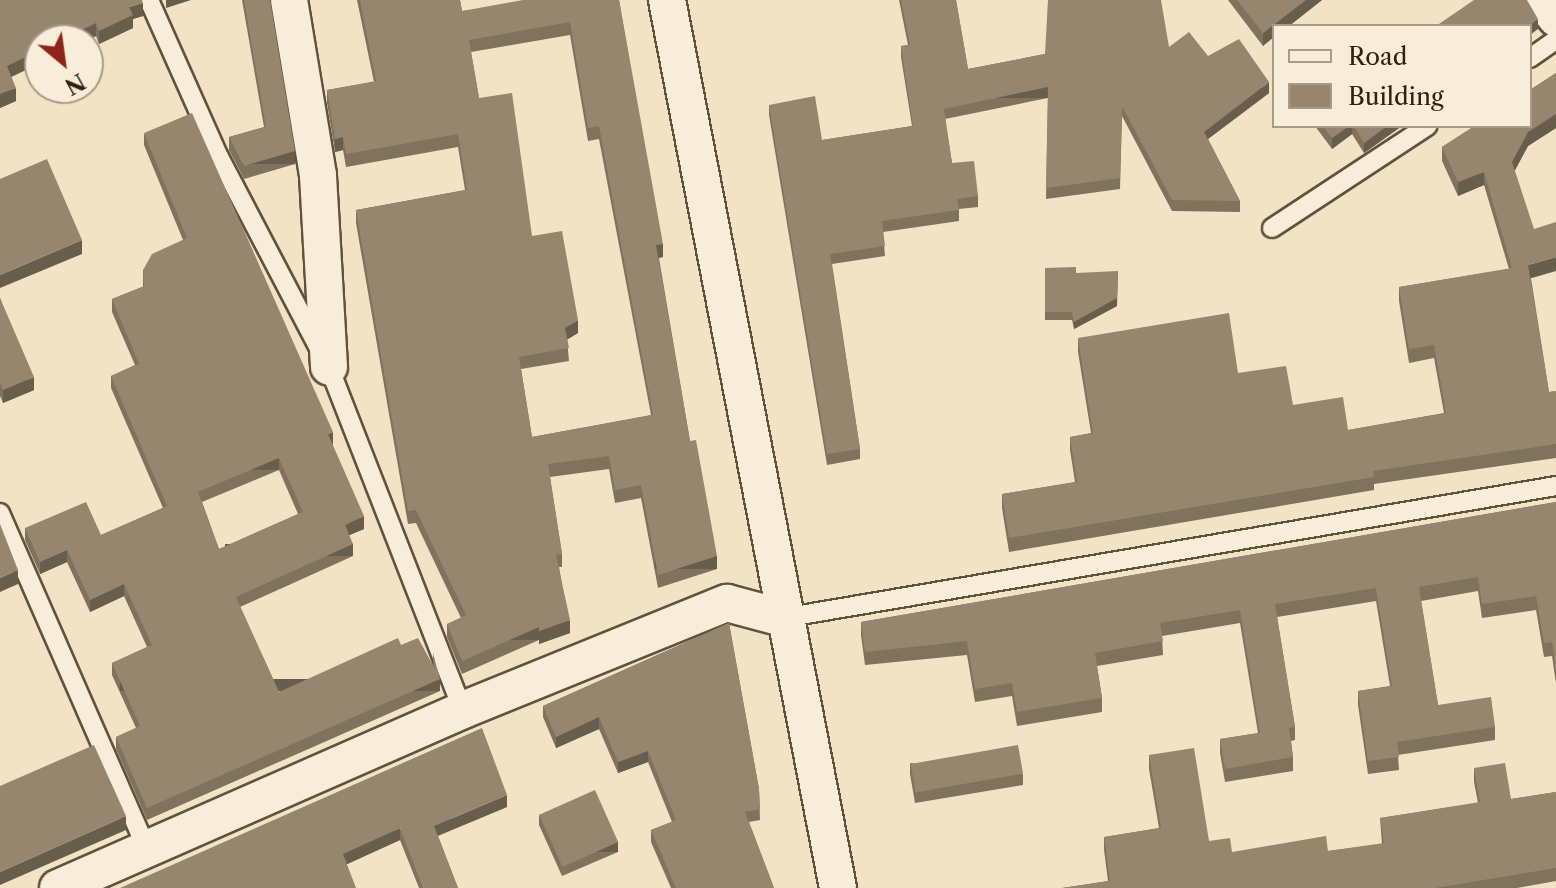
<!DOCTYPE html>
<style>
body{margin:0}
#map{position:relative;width:1556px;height:888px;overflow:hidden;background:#f2e3c4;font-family:"Libre Caslon Text",serif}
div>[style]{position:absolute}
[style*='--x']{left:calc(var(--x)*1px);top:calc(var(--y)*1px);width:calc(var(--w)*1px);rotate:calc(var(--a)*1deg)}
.roads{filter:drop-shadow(2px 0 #61523c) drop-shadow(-2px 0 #61523c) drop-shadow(0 2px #61523c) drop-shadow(0 -2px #61523c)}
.lane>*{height:18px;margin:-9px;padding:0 9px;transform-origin:9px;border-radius:9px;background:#f7edd9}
.street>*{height:36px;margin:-18px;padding:0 18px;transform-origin:18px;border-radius:18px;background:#f7edd9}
.wall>*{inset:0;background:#80735e}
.shaded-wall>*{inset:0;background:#685e4c;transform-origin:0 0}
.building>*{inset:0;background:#95866d;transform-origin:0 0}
span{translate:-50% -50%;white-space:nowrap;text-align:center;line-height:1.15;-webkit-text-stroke:6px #f7edd9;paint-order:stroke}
.legend{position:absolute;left:1272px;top:24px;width:260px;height:104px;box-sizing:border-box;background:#f7edd9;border:2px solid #a89c88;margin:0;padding:10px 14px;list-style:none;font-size:24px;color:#31220e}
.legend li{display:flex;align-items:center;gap:16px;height:40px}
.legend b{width:40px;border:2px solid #a89c88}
.north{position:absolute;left:24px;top:24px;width:80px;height:80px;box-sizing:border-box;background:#f7edd9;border:2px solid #a89c88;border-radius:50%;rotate:151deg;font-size:22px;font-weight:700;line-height:32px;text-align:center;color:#31220e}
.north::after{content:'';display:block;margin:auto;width:28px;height:36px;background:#8f2418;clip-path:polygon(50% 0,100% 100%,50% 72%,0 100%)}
</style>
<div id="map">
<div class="roads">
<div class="lane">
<i style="--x:149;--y:0;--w:172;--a:66"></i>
<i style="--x:219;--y:157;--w:237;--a:62.4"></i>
<i style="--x:329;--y:367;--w:368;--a:68.7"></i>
<i style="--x:1530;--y:58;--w:32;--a:-35"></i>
<i style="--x:1272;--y:228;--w:186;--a:-33.3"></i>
<i style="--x:0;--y:513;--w:369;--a:66.4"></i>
<i style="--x:783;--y:618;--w:784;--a:-9.69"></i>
</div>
<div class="street">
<i style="--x:289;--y:0;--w:178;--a:80.6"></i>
<i style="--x:318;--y:176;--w:191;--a:86.7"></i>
<i style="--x:667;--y:0;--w:904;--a:79.1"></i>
<i style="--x:1542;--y:0;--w:23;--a:52"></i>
<i style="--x:58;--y:888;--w:442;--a:-23.7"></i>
<i style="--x:463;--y:710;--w:285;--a:-22.1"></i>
<i style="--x:727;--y:603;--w:58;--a:15"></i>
</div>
</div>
<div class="wall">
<i style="clip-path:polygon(0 0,143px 16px,133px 19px,133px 28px,99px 44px,96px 36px,11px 77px,16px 101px,0 108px)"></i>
<i style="clip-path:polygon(242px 0,270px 0,295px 164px,244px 179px,229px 150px,229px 137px,264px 127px)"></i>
<i style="clip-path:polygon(evenodd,357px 0,460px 0,462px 11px,619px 0,663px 257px,659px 258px,690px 441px,717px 569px,658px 588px,641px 498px,615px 503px,609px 469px,550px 477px,562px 554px,562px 567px,559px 567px,570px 633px,539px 644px,539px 640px,462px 674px,447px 637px,447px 624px,461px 618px,416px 523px,408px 524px,356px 223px,356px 210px,465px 190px,458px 147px,346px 167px,343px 150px,335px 152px,327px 103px,327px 90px,374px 82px,357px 0,570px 35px,588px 141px,599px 139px,651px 415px,532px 437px,521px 369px,569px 361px,567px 339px,578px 333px,532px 236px,479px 98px,471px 52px,570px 35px)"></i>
<i style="clip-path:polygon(899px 0,956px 0,968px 69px,1045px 54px,1084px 1px,1169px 47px,1208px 56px,1269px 93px,1208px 139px,1240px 201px,1240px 212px,1172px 211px,1122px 116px,1120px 189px,1046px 199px,1048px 98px,945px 119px,952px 163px,978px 196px,978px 207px,959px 209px,959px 221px,883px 232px,885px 256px,832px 264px,860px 449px,860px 459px,827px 465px,769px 115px,769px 105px,822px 140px,912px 126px,901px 57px,901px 46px,908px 45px)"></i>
<i style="clip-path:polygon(1228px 0,1322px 0,1289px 26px,1274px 26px,1263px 46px)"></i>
<i style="clip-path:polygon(1556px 73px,1556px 128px,1528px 146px,1514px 171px,1549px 392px,1556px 391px,1556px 458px,1374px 484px,1374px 490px,1009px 552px,1002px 508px,1002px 494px,1075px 482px,1070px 450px,1070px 437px,1091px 433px,1078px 352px,1078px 338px,1238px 373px,1293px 405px,1348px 430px,1444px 413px,1434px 358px,1409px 363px,1399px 301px,1399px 287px,1509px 269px,1484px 185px,1458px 196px,1442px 161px,1442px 147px)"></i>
<i style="clip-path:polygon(1315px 126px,1402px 126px,1364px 153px,1352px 134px,1332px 149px)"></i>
<i style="clip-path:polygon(evenodd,144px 133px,333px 444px,332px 445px,364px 529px,349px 535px,353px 556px,240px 607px,279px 692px,401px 645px,433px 664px,433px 653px,440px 691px,147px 820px,116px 749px,116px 737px,136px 728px,112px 675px,112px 663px,147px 647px,124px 596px,90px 612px,67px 562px,40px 574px,25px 540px,25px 528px,101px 535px,163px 508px,111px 388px,111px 376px,135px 365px,112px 312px,112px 299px,143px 287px,143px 270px,183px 240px,144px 145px,144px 133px,279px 470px,298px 514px,219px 549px,202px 502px,279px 470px)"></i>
<i style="clip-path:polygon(1045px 268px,1076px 273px,1117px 306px,1074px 329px,1072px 320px,1045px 320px)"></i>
<i style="clip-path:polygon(0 298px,34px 390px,3px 403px,0 396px)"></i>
<i style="clip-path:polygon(1556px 502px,1556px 684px,1552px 656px,1544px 657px,1536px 610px,1482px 618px,1478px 591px,1421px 601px,1438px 705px,1495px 727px,1495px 740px,1398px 755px,1399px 770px,1368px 774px,1358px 705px,1358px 691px,1390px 686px,1376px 601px,1277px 617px,1295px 727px,1295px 740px,1291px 741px,1293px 757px,1293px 771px,1225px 782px,1220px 753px,1220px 739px,1258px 733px,1240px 623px,1162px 636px,1163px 655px,1097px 666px,1102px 698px,1102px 712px,1017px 726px,1012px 696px,975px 702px,967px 655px,865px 665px,861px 635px,861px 622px)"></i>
<i style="clip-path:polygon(729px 623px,759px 789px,760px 820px,749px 822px,774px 888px,671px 888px,651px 842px,651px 830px,672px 822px,648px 762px,618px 773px,599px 729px,556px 748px,543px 717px,543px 706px)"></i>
<i style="clip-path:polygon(1149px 755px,1209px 841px,1232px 852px,1328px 851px,1382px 844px,1380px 818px,1478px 803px,1474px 782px,1474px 768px,1511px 799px,1556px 792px,1556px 881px,1517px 888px,1062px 888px,1108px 881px,1104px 850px,1104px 837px,1159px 828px,1149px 769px)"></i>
<i style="clip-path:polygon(910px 763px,1023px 774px,1023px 785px,915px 803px,910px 774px)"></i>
<i style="clip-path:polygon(507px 807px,438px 836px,458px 888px,419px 888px,400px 840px,347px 864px,120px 888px)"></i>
<i style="clip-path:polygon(539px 815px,618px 852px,562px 876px,539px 825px)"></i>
</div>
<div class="shaded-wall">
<i style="clip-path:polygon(166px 0,191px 0,166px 8px)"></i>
<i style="clip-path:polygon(1306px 0,1322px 0,1289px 26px,1274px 26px,1274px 37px,1263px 46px,1263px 33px)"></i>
<i style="clip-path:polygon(143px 3px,143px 16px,133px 19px,133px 28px,99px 44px,99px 31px,129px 7px)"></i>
<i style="clip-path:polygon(1538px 19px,1538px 29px,1530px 35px,1530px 26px,1528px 26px)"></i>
<i style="clip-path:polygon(96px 23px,96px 36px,88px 40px,61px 40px)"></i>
<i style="clip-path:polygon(40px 50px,40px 63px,7px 79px,7px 66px)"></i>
<i style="clip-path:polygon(1269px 82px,1269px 93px,1204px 142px,1204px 132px)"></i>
<i style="left:1048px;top:87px;width:11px;height:106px;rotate:90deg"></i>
<i style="clip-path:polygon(16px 88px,16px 101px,0 108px,0 94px)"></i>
<i style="clip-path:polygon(1556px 114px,1556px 128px,1528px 146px,1512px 176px,1512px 162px,1528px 132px)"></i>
<i style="clip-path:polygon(1349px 126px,1352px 126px,1352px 134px,1332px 149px,1332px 138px)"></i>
<i style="clip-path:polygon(1387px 126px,1402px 126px,1364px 153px,1364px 143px)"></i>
<i style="clip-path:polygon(343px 137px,343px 150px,335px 152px,335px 139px)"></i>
<i style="left:295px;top:151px;width:13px;height:53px;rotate:90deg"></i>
<i style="clip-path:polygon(1484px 172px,1484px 185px,1458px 196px,1458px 182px)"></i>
<i style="clip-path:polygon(82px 240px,82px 254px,0 288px,0 275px)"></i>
<i style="clip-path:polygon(663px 244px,663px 257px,656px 258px,656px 245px)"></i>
<i style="clip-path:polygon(1556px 257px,1556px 271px,1528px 279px,1528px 265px)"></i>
<i style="clip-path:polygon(1118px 271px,1117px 306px,1074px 329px,1074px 322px)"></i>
<i style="clip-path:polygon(578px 320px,578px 333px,565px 341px,565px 328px)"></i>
<i style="clip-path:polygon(34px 377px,34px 390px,3px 403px,3px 390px)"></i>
<i style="clip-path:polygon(333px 432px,333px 444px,328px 447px,328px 434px)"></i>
<i style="left:279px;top:458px;width:12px;height:88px;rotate:90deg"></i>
<i style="clip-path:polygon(364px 516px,364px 529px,345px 537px,345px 525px)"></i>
<i style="left:353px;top:544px;width:12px;height:128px;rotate:90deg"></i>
<i style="clip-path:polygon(67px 550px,67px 562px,40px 574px,40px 562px)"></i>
<i style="left:717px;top:556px;width:13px;height:62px;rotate:90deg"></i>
<i style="clip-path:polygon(18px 570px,18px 584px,0 592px,0 578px)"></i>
<i style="clip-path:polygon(124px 584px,124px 596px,90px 612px,90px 600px)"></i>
<i style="clip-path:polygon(570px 620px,570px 633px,539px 644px,539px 631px)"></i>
<i style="left:539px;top:627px;width:13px;height:84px;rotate:90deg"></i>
<i style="left:440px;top:679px;width:12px;height:320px;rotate:90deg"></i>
<i style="clip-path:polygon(599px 717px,599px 729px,556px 748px,556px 737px)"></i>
<i style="clip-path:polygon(648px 751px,648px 762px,618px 773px,618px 762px)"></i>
<i style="clip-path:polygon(507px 795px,507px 807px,434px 837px,434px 826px)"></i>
<i style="clip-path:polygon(126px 816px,126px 830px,0 885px,0 872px)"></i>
<i style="clip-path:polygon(400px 828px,400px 840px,343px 866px,343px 854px)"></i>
<i style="left:618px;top:842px;width:10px;height:61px;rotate:90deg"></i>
</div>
<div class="building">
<i style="clip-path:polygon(0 0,142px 0,143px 3px,129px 7px,133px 15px,99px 31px,96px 23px,61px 40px,40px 40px,40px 50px,7px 66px,16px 88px,0 94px)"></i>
<i style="clip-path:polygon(244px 0,270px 0,295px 151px,244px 166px,229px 137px,266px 127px)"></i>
<i style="clip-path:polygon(evenodd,360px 0,460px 0,462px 11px,523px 0,619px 0,663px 244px,656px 245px,690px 441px,696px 440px,717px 556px,658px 575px,641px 485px,615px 490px,609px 456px,548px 464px,562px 554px,556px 555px,570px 620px,539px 631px,539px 627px,462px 661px,447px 624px,466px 615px,416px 510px,408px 511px,356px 210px,467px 190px,458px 134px,346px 154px,343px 137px,335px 139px,327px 90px,376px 81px,360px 0,570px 22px,588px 128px,599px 126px,653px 415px,532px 437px,519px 357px,569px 348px,565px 328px,578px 320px,562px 231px,532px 236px,512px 93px,479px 98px,469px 40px,570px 22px)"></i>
<i style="clip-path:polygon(901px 0,956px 0,968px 69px,1045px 54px,1048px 0,1161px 0,1169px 47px,1189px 32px,1208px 56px,1239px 39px,1269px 82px,1204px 132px,1240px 201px,1172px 200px,1122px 106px,1120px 178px,1046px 188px,1048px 87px,944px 109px,952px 163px,974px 161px,978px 196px,957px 199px,959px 210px,882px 221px,885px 246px,830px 254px,860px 449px,827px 454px,769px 105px,815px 96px,822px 140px,913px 126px,901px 46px,910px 45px)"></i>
<i style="clip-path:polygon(1237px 0,1306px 0,1263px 33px)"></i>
<i style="clip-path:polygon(1474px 0,1527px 0,1538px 19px,1528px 26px,1436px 26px)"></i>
<i style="clip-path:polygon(1556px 73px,1556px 114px,1528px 132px,1512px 162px,1534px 229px,1556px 222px,1556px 257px,1528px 265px,1549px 392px,1556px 391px,1556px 444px,1373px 471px,1374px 477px,1009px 538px,1002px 494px,1077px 482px,1070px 437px,1093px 433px,1078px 338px,1229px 313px,1238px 373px,1286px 366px,1293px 405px,1343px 397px,1348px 430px,1446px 413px,1434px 345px,1409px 349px,1399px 287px,1512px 268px,1484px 172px,1458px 182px,1442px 147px,1475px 126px,1530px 126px,1530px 90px)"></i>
<i style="clip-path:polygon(evenodd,192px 113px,333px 432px,328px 434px,364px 516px,345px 525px,353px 544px,236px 597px,279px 692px,398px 638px,401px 645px,418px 638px,435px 669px,433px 653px,440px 679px,147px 808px,116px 737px,140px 726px,112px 663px,152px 645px,124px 584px,90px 600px,67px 550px,40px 562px,25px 528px,86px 502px,101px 535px,167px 506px,111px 376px,139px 364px,112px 299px,144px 286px,143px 270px,152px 254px,187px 238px,144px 133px,192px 113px,279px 458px,303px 512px,219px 549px,198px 492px,279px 458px)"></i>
<i style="clip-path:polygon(1323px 126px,1349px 126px,1332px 138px)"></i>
<i style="clip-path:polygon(1354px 126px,1387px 126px,1364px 143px)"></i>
<i style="clip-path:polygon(47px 159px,82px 240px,0 275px,0 179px)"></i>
<i style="clip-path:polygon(1076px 267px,1076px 273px,1118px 271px,1117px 298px,1074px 322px,1072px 312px,1045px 312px,1045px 268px)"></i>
<i style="clip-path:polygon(0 298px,34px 377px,3px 390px,0 383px)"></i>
<i style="clip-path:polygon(1556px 502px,1556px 670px,1552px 642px,1544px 643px,1536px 596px,1482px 604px,1478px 577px,1419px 587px,1438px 705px,1491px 697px,1495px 727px,1397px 742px,1399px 757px,1368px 761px,1358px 691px,1392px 686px,1376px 588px,1275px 604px,1295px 727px,1289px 728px,1293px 757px,1225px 769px,1220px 739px,1260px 733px,1240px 610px,1160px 623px,1163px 641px,1095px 653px,1102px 698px,1017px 712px,1012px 683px,975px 689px,967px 641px,865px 652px,861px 622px)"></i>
<i style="clip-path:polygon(0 524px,18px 570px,0 578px)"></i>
<i style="clip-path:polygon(729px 623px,759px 789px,760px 809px,745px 812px,774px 888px,676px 888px,651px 830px,676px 820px,648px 751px,618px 762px,599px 717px,556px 737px,543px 706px)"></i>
<i style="clip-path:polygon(482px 728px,507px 795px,434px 826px,458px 888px,423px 888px,400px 828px,343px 854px,356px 888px,120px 888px)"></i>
<i style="clip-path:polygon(94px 745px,126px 816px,0 872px,0 786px)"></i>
<i style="left:1018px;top:745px;width:29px;height:109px;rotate:80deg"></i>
<i style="clip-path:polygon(1194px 748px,1209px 841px,1230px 838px,1232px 852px,1326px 836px,1328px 851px,1384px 843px,1380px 818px,1480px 802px,1474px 768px,1505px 763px,1511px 799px,1556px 792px,1556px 868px,1435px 888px,1062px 888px,1110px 881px,1104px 837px,1161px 828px,1149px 755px)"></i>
<i style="left:595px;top:790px;width:57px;height:61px;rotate:66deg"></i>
</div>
<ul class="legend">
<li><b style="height:10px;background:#f7edd9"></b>Road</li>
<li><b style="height:22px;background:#95866d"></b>Building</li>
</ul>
<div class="north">N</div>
</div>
